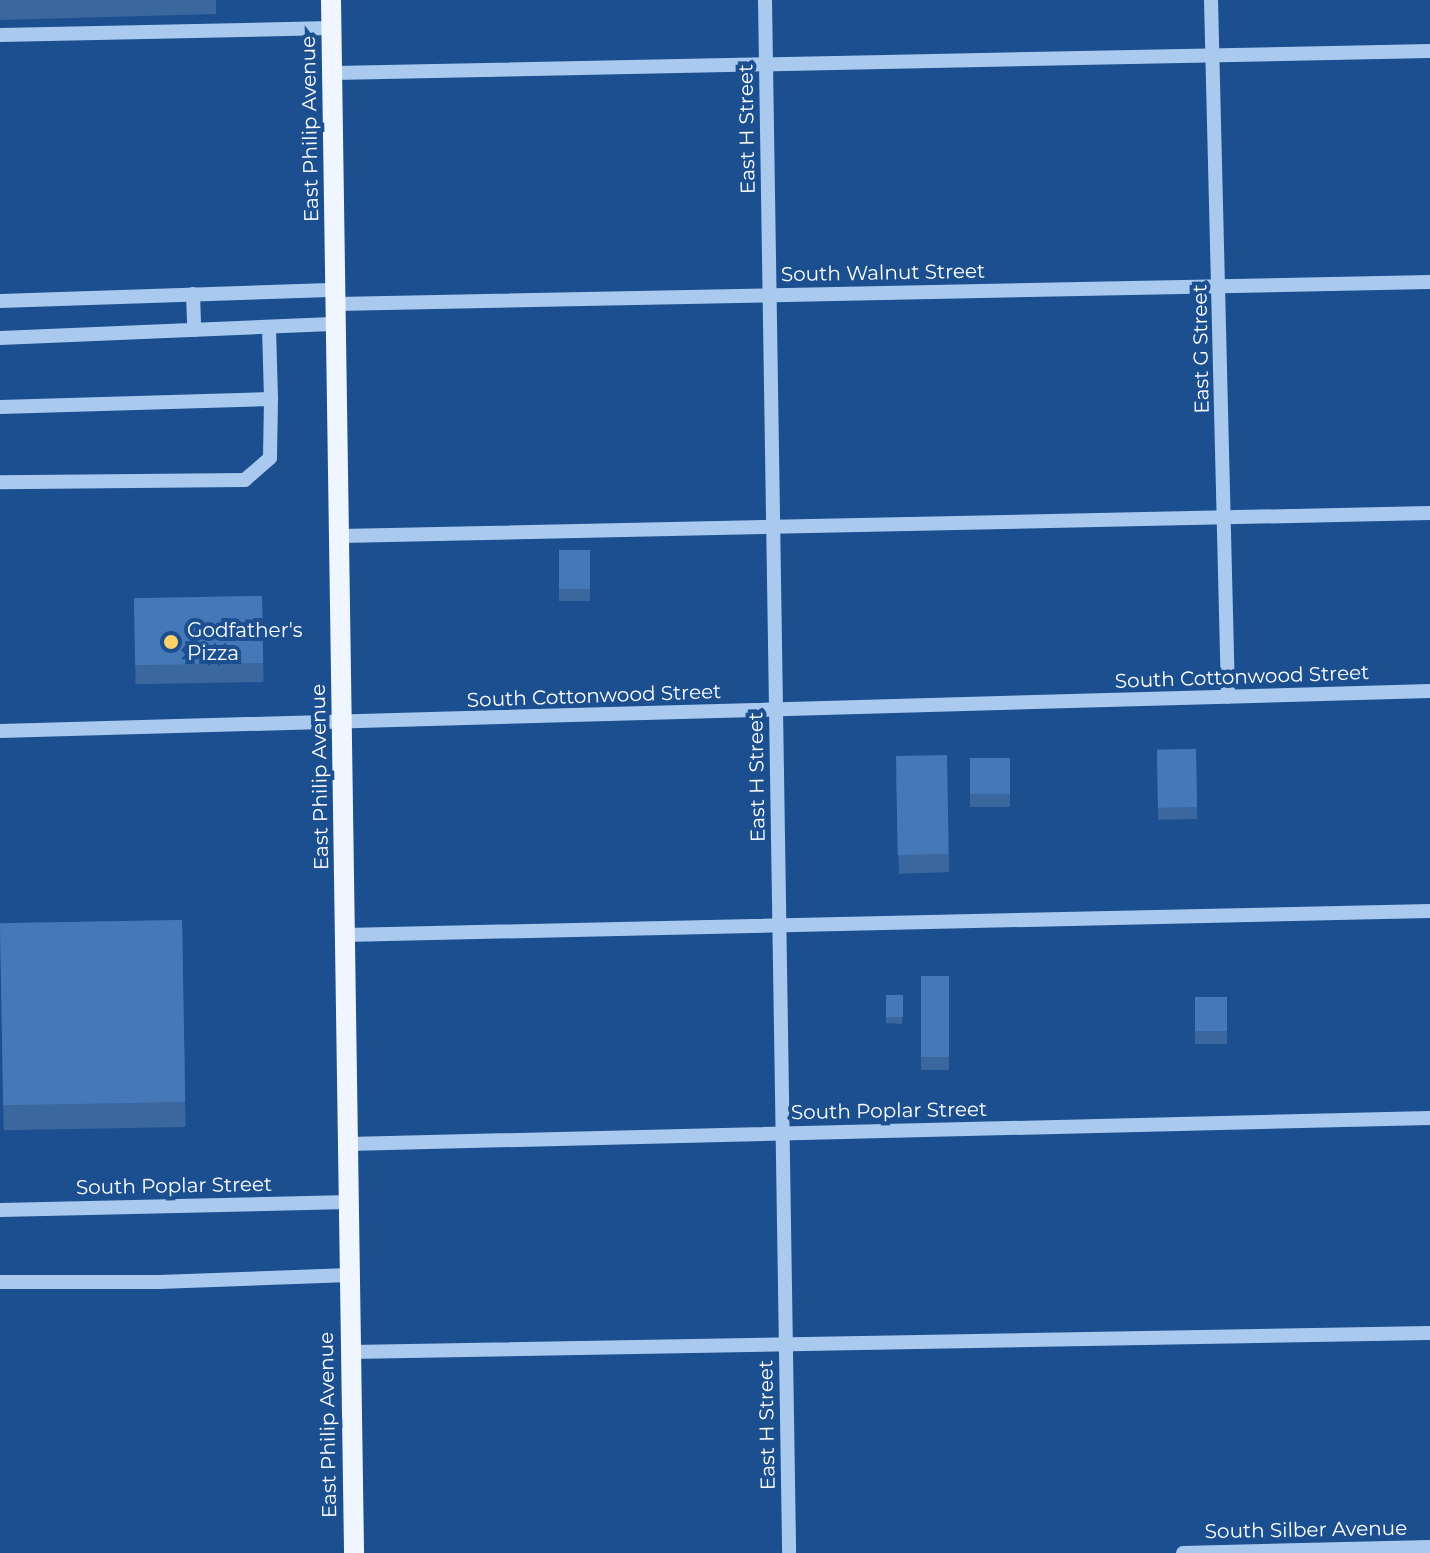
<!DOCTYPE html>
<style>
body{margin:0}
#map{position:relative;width:1430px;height:1553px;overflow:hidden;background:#1b4f8f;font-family:Montserrat,sans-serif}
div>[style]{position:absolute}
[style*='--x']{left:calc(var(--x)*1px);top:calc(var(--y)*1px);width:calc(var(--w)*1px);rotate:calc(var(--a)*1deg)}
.minor>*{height:14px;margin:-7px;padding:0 7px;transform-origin:7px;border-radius:7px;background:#a9c9ee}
.major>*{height:20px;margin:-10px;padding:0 10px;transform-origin:10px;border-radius:10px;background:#f0f6ff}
.wall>*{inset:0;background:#3a679d;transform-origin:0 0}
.building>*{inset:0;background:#4478b7;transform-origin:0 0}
.dots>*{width:22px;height:22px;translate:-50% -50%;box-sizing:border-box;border:4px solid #1b4f8f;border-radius:50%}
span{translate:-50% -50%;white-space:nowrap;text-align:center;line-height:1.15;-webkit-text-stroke:8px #1b4f8f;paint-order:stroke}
.street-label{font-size:20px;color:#fff}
.poi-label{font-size:20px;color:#fff}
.left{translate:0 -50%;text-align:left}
</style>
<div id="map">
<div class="minor">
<i style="--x:765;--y:0;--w:1553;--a:89.11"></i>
<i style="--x:1211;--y:0;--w:697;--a:88.6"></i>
<i style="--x:0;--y:35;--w:331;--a:-1.2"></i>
<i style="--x:334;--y:73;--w:1096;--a:-1.15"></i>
<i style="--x:193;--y:294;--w:36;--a:88"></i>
<i style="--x:0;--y:301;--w:337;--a:-1.9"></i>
<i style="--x:337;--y:304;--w:1093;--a:-1.15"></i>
<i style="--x:269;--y:327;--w:72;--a:88.4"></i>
<i style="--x:0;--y:338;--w:338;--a:-2.4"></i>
<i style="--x:0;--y:407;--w:271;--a:-1.7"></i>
<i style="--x:271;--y:399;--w:59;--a:91"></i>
<i style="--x:270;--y:458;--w:33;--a:139"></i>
<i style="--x:245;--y:480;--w:245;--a:179.5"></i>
<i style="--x:341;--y:536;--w:1089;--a:-1.21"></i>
<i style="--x:0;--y:731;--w:1431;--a:-1.6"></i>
<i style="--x:345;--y:935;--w:1085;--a:-1.27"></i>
<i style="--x:348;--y:1144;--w:1082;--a:-1.38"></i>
<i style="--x:0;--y:1210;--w:349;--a:-1.3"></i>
<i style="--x:0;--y:1282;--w:159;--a:0"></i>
<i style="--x:159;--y:1282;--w:191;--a:-2.1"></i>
<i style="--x:351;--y:1352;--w:1079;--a:-1.01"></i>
<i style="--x:1183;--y:1553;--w:247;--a:-1.4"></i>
</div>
<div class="major">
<i style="--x:331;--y:0;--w:1553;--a:89.15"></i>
</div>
<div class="wall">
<i style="clip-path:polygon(0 0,216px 0,216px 14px,0 20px)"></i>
<i style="left:559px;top:550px;width:31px;height:51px"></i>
<i style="left:262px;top:596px;width:86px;height:128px;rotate:89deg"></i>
<i style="left:1196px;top:749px;width:70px;height:39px;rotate:89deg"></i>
<i style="left:1010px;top:758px;width:49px;height:40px;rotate:90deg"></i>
<i style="clip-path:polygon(896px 775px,949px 854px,949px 872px,899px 874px)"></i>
<i style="left:182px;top:920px;width:207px;height:182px;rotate:89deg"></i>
<i style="left:921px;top:976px;width:28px;height:94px"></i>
<i style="clip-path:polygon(903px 995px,902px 1024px,886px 1023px,886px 1017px)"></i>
<i style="left:1195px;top:997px;width:32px;height:47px"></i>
</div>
<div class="building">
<i style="left:559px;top:550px;width:31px;height:39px"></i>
<i style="left:262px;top:596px;width:67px;height:128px;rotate:89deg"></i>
<i style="left:1196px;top:749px;width:58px;height:39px;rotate:89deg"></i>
<i style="left:947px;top:755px;width:99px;height:51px;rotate:89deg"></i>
<i style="left:1010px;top:758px;width:36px;height:40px;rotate:90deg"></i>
<i style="left:182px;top:920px;width:182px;height:182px;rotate:89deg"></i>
<i style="left:921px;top:976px;width:28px;height:81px"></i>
<i style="left:886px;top:995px;width:17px;height:22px"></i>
<i style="left:1195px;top:997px;width:32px;height:34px"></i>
</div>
<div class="dots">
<i style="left:171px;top:642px;background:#ffd166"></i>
</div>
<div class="street-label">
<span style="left:310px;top:129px;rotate:-91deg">East Philip Avenue</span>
<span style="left:747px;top:129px;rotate:-91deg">East H Street</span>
<span style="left:883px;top:273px;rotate:-1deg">South Walnut Street</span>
<span style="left:1201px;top:349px;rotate:-91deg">East G Street</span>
<span style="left:1242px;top:677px;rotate:-2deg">South Cottonwood Street</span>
<span style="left:594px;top:696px;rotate:-2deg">South Cottonwood Street</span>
<span style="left:320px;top:777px;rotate:-91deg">East Philip Avenue</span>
<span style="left:757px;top:777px;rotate:-91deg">East H Street</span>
<span style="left:889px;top:1111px;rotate:-1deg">South Poplar Street</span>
<span style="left:174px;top:1186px;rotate:-1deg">South Poplar Street</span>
<span style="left:328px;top:1425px;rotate:-91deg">East Philip Avenue</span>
<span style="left:767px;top:1425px;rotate:-91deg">East H Street</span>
<span style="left:1306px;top:1530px;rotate:-1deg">South Silber Avenue</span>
</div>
<div class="poi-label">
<span class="left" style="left:187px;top:642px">Godfather's<br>Pizza</span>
</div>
</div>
